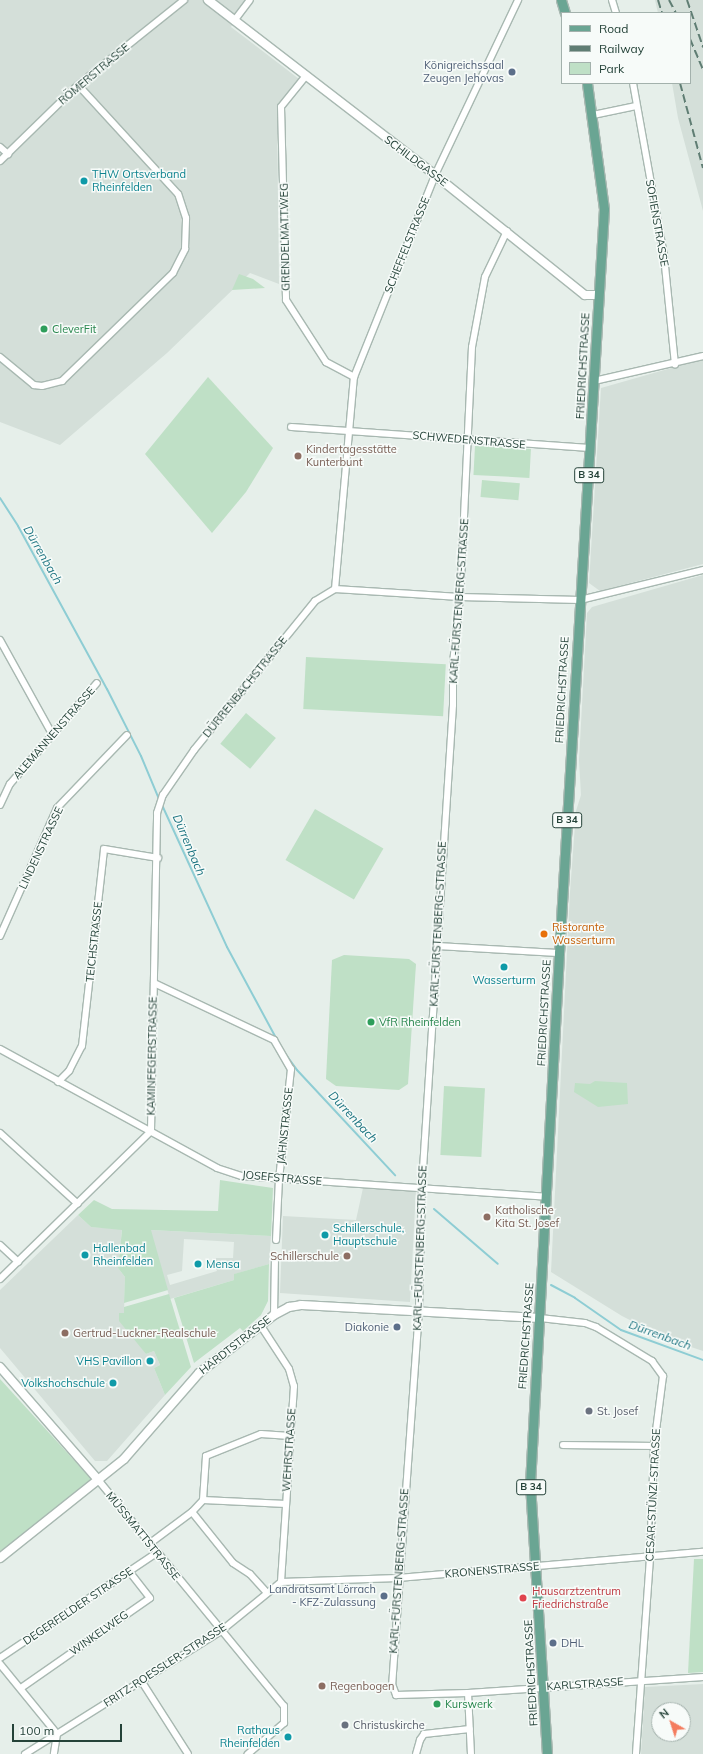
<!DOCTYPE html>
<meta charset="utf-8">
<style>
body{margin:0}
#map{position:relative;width:703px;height:1754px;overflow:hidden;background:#e6efea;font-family:Mulish,sans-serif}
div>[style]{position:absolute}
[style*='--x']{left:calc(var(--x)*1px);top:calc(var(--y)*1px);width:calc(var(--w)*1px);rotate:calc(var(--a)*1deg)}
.built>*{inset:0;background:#d4dfd9}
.green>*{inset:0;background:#bfe0c6;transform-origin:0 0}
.stream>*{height:2px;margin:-1px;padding:0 1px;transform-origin:1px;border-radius:1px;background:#8ecdd4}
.roads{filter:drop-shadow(1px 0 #a8b8b1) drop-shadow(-1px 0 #a8b8b1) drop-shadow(0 1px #a8b8b1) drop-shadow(0 -1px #a8b8b1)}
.street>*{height:6px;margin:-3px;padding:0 3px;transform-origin:3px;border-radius:3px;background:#fff}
.secondary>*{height:8px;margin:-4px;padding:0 4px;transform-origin:4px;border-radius:4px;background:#fff}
.primary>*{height:9px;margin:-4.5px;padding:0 4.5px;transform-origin:4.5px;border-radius:4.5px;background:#6aa593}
.rail>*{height:2px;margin-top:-1px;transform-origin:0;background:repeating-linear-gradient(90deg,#5f7d73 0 8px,transparent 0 12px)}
.dots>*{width:11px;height:11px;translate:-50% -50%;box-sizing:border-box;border:2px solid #f7fbf9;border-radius:50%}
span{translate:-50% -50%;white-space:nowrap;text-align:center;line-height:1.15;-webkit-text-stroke:3px #f7fbf9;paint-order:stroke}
.shield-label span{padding:1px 3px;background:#f7fbf9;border:1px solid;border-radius:3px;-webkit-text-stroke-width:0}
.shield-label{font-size:10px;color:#244238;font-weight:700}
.service-label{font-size:11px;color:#4e5e75}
.right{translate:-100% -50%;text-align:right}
.left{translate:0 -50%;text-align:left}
.street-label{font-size:11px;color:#244238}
.culture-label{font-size:11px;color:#0d838f}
.leisure-label{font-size:11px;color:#27864d}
.education-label{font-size:11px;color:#785e54}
.food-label{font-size:11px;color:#c56008}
.worship-label{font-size:11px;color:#5b616d}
.health-label{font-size:11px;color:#be3a42}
.water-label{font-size:12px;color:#1c7480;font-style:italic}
.legend{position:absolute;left:561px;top:12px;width:130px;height:72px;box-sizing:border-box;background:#f7fbf9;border:1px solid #a3b1ac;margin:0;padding:5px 7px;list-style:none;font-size:12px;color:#244238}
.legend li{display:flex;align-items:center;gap:8px;height:20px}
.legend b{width:20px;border:1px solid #a3b1ac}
.north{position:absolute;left:651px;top:1702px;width:40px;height:40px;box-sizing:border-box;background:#f7fbf9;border:1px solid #a3b1ac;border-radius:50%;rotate:321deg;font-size:11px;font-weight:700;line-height:16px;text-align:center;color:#244238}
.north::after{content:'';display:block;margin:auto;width:14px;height:18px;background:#f47c5e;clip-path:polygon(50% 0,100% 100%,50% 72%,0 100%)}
.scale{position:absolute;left:12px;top:1724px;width:110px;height:18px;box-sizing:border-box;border:2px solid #244238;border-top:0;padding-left:5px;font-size:12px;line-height:14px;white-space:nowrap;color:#244238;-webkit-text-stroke:3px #f7fbf9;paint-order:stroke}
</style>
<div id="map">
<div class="built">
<i style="clip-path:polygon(0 0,246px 0,231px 27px,299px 79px,277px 108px,279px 284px,250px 273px,167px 353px,60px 445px,0 422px)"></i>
<i style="clip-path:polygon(655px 0,703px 0,703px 211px,678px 118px,672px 83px,690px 83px,690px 13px,658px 13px)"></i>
<i style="clip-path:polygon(703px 359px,703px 564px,600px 591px,589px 583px,601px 388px)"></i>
<i style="clip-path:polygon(703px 575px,703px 1351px,667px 1339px,622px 1316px,551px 1272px,570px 892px,576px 811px,581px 795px,579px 760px,587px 613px,592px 607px)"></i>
<i style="clip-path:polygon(363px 1188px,416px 1190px,410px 1302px,280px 1293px,283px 1216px,356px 1220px)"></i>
<i style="clip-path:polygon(78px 1215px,91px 1227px,122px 1229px,118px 1268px,125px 1277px,124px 1313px,146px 1354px,154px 1351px,160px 1365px,154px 1368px,165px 1395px,107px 1461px,95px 1461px,0 1348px,0 1290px)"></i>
<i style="clip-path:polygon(evenodd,150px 1230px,271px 1236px,269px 1264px,235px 1274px,234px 1280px,170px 1299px,150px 1230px,184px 1239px,234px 1242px,233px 1258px,213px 1258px,217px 1271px,170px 1285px,167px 1275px,182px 1271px,184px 1239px)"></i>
<i style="clip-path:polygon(evenodd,703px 1684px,703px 1754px,641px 1754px,645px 1687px,703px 1684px,659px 1710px,683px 1710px,683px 1734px,659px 1734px,659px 1710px)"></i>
</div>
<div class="green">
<i style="clip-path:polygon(239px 274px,253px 279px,265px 288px,232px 290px)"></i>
<i style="clip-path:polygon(208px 377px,273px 448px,246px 492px,212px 533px,145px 454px)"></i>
<i style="left:475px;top:446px;width:56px;height:29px;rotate:3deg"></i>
<i style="left:482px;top:480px;width:38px;height:17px;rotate:5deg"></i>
<i style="left:306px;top:657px;width:140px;height:52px;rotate:3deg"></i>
<i style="left:246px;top:713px;width:39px;height:40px;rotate:40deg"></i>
<i style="left:315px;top:809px;width:79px;height:59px;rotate:30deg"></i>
<i style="clip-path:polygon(344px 955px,409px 959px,416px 964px,408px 1084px,399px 1090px,336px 1086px,326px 1079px,332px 960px)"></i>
<i style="clip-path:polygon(595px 1081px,627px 1083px,628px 1104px,598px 1107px,574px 1092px,575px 1083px,590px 1084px)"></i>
<i style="left:444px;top:1086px;width:41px;height:69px;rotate:3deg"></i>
<i style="clip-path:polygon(220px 1180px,273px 1188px,271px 1236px,151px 1230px,168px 1290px,124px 1303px,125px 1277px,118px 1268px,122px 1230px,91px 1227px,78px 1215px,94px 1200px,112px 1209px,218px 1211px)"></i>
<i style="clip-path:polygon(269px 1264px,268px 1301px,261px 1315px,243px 1331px,240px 1328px,194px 1363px,174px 1298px,234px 1280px,234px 1274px)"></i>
<i style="clip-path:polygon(169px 1294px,191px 1367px,165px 1395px,154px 1368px,160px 1365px,154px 1351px,146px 1354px,119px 1321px,119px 1313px,124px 1313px,124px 1307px)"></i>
<i style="clip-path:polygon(0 1379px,93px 1481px,0 1553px)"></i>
<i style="clip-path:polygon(694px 1559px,703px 1559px,703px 1672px,688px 1673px)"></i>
</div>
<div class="stream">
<i style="--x:0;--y:498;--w:33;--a:57"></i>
<i style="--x:18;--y:526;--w:186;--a:61.4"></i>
<i style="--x:107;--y:689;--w:75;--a:63.1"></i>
<i style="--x:141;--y:756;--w:47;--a:67.3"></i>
<i style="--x:162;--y:805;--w:156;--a:65.4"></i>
<i style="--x:227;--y:947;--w:106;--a:61.7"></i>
<i style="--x:284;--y:1052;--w:22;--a:54"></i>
<i style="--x:297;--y:1070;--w:144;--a:47"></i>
<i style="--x:434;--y:1209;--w:84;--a:40.7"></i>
<i style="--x:551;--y:1285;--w:27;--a:28"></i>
<i style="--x:575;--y:1298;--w:56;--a:34.8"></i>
<i style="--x:621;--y:1330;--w:87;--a:20.1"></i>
</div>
<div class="roads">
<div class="street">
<i style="--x:612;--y:0;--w:14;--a:73"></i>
<i style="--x:234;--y:21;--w:26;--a:-53"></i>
<i style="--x:305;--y:77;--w:38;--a:129"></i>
<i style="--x:281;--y:107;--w:193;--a:88.5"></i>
<i style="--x:286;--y:300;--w:74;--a:57.2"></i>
<i style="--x:326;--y:362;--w:32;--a:28"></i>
<i style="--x:633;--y:83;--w:176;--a:79.8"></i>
<i style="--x:664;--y:256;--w:109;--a:84.2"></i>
<i style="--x:593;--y:115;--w:44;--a:-11.8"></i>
<i style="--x:0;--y:147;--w:11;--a:41"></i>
<i style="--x:0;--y:161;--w:109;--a:-44.3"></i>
<i style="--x:78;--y:85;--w:136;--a:-38.7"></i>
<i style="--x:507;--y:231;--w:51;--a:115.6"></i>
<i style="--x:485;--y:277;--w:71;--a:100.5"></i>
<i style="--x:472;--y:347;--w:250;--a:92.7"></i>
<i style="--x:460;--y:597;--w:67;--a:96"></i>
<i style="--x:453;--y:664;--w:41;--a:90"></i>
<i style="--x:453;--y:705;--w:483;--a:93.7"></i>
<i style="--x:422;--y:1187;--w:123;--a:91.4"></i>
<i style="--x:419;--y:1310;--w:375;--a:94.1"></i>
<i style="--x:392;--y:1684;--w:12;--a:70"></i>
<i style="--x:396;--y:1695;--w:72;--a:-1.6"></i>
<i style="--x:468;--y:1693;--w:236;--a:-3.9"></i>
<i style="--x:0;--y:357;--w:44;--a:39.5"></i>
<i style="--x:34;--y:385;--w:8;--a:7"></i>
<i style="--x:42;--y:386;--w:21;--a:-14"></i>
<i style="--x:62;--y:381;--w:155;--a:-44.2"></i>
<i style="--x:173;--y:273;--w:27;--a:-63"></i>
<i style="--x:185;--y:249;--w:31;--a:-88"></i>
<i style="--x:186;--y:218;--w:25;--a:-108"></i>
<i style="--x:178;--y:194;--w:148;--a:-132.5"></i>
<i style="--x:594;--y:381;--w:112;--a:-12.9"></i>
<i style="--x:291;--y:427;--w:300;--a:4"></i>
<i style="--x:335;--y:589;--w:213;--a:-84.9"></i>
<i style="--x:354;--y:377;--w:218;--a:-68.1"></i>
<i style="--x:435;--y:175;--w:194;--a:-64.6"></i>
<i style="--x:335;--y:589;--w:125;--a:3.7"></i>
<i style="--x:460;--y:597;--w:120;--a:1.4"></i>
<i style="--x:580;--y:600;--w:127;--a:-13.7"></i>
<i style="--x:0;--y:640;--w:107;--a:61"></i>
<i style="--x:0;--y:805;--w:23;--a:-65"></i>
<i style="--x:10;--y:784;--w:133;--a:-49.3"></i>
<i style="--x:0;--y:936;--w:140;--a:-66"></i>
<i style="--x:57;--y:808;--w:101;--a:-46.2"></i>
<i style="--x:436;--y:946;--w:123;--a:3.3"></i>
<i style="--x:154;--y:983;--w:133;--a:25.4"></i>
<i style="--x:274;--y:1040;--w:34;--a:60"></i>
<i style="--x:291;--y:1069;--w:111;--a:96.2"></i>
<i style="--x:279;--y:1179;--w:61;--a:92.8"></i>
<i style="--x:0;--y:1049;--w:247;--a:28.7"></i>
<i style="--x:217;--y:1168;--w:26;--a:18"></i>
<i style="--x:242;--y:1176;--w:306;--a:3.9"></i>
<i style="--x:58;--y:1082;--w:16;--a:-45"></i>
<i style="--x:69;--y:1071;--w:28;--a:-63"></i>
<i style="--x:82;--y:1046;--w:198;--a:-83.6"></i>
<i style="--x:104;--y:849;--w:55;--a:9.5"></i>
<i style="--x:0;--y:1133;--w:105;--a:42.3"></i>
<i style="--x:0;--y:1245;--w:25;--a:43"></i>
<i style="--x:0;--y:1279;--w:211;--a:-44.4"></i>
<i style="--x:151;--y:1131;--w:318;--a:-88.9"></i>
<i style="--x:157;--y:813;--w:19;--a:-72"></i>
<i style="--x:163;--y:795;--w:55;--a:-55.4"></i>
<i style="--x:194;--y:750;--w:192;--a:-50.9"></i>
<i style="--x:315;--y:601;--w:23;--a:-31"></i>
<i style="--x:274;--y:1315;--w:55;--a:-89"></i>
<i style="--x:540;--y:1318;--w:45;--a:6.3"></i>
<i style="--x:585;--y:1323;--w:12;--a:20"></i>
<i style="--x:596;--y:1327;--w:66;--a:31.3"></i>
<i style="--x:652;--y:1361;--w:19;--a:54"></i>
<i style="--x:663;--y:1376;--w:71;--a:97.3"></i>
<i style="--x:654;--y:1446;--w:112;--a:92"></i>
<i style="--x:650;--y:1558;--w:196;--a:94.1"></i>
<i style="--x:261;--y:1326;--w:51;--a:56.9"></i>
<i style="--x:289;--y:1369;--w:18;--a:74"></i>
<i style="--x:294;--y:1386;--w:196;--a:93.8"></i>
<i style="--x:563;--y:1445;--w:91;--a:0.6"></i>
<i style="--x:99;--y:1481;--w:291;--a:50.6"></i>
<i style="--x:284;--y:1706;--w:17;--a:90"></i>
<i style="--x:284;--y:1723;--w:48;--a:139.3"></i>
<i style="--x:203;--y:1500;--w:44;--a:-86.1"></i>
<i style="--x:206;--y:1456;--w:59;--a:-21.8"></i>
<i style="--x:261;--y:1434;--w:29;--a:4"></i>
<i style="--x:192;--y:1512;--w:65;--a:51.2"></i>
<i style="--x:233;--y:1563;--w:20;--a:33"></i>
<i style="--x:250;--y:1574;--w:25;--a:48"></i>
<i style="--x:149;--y:1544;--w:54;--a:-36.7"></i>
<i style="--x:192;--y:1512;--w:16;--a:-47"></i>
<i style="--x:203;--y:1500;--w:83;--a:2.8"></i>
<i style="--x:281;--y:1582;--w:117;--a:-2"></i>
<i style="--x:398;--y:1578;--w:306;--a:-4.9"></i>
<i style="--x:0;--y:1658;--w:188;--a:-33.9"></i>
<i style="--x:0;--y:1664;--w:90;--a:50.8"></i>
<i style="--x:57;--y:1734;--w:20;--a:99"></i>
<i style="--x:142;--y:1682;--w:85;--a:57.4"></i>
<i style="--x:21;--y:1688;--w:157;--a:-34.9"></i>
<i style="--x:150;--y:1598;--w:33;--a:-128"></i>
<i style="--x:468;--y:1693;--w:61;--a:87.2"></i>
<i style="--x:25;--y:1754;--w:231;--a:-32.1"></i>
<i style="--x:221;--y:1631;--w:77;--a:-39.2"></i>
<i style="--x:416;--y:1754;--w:15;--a:-74"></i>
<i style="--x:420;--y:1740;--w:7;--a:-56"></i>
<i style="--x:424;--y:1734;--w:46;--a:-6.2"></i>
</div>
<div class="secondary">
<i style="--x:208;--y:0;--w:287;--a:37.6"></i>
<i style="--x:435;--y:175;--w:192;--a:38.7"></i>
<i style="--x:585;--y:295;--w:13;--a:0"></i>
<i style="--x:0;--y:1367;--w:151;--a:49"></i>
<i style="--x:0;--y:1558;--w:159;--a:-38.6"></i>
<i style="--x:124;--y:1459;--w:114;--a:-48.9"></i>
<i style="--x:199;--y:1373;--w:95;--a:-37.7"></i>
<i style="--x:274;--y:1315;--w:17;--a:-28"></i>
<i style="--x:289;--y:1307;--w:12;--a:-9"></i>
<i style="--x:301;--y:1305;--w:239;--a:3.1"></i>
</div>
<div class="primary">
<i style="--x:561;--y:0;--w:14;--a:73"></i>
<i style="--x:547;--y:1754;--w:271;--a:-93.6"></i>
<i style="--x:530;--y:1484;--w:532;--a:-86.87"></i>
<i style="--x:559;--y:953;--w:745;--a:-86.54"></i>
<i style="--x:604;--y:209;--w:127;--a:-97.7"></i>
</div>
</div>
<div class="rail">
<i style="--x:658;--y:0;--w:14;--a:73"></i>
<i style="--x:669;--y:0;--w:15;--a:62"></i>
<i style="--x:687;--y:0;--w:50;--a:71.2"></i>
<i style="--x:690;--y:39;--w:33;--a:67"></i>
<i style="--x:680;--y:83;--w:88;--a:74.9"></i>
</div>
<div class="dots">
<i style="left:512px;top:72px;background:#5c6f8a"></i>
<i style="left:84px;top:181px;background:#0f9aa8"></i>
<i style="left:44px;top:329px;background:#2e9e5b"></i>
<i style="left:298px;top:456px;background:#8d6e63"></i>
<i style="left:544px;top:934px;background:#e8710a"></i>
<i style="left:504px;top:967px;background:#0f9aa8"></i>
<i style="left:371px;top:1022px;background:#2e9e5b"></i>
<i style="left:487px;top:1217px;background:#8d6e63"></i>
<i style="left:325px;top:1235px;background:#0f9aa8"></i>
<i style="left:85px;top:1255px;background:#0f9aa8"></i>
<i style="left:347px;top:1256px;background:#8d6e63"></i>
<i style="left:198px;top:1264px;background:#0f9aa8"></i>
<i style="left:397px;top:1327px;background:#5c6f8a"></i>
<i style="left:65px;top:1333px;background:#8d6e63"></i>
<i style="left:150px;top:1361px;background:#0f9aa8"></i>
<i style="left:113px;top:1383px;background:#0f9aa8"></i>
<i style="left:589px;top:1411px;background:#6b7280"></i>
<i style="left:384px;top:1596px;background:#5c6f8a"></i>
<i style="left:523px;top:1598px;background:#e0444e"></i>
<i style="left:553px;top:1643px;background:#5c6f8a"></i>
<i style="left:322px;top:1686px;background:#8d6e63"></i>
<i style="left:437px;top:1704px;background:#2e9e5b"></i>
<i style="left:345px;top:1725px;background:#6b7280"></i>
<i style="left:288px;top:1737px;background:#0f9aa8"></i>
</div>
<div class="shield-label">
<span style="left:589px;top:475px">B 34</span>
<span style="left:567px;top:820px">B 34</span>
<span style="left:531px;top:1487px">B 34</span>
</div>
<div class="service-label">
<span class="right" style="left:504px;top:72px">Königreichssaal<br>Zeugen Jehovas</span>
<span class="right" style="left:389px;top:1327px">Diakonie</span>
<span class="right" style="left:376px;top:1596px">Landratsamt Lörrach<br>- KFZ-Zulassung</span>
<span class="left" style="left:561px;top:1643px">DHL</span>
</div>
<div class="street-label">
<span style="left:94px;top:74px;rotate:-40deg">RÖMERSTRASSE</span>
<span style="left:416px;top:161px;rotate:37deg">SCHILDGASSE</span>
<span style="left:657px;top:223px;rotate:80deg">SOFIENSTRASSE</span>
<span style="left:285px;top:237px;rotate:-91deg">GRENDELMATTWEG</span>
<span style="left:407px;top:245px;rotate:-68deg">SCHEFFELSTRASSE</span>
<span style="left:583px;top:366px;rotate:-87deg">FRIEDRICHSTRASSE</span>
<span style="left:469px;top:440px;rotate:5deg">SCHWEDENSTRASSE</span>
<span style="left:459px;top:601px;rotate:-86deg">KARL-FÜRSTENBERG-STRASSE</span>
<span style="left:245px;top:687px;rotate:-51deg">DÜRRENBACHSTRASSE</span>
<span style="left:562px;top:690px;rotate:-87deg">FRIEDRICHSTRASSE</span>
<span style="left:54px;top:733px;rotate:-49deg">ALEMANNENSTRASSE</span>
<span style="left:41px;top:848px;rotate:-65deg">LINDENSTRASSE</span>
<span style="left:438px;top:924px;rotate:-87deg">KARL-FÜRSTENBERG-STRASSE</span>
<span style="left:94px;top:942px;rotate:-84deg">TEICHSTRASSE</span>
<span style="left:544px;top:1013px;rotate:-87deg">FRIEDRICHSTRASSE</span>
<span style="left:152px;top:1056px;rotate:-89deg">KAMINFEGERSTRASSE</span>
<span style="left:285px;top:1126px;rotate:-84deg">JAHNSTRASSE</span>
<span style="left:282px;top:1178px;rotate:5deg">JOSEFSTRASSE</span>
<span style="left:420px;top:1248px;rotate:-88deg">KARL-FÜRSTENBERG-STRASSE</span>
<span style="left:526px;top:1336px;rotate:-86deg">FRIEDRICHSTRASSE</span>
<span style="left:235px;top:1345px;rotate:-38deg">HARDTSTRASSE</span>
<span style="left:289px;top:1450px;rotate:-86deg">WEHRSTRASSE</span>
<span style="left:653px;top:1495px;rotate:-87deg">CESAR-STÜNZI-STRASSE</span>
<span style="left:143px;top:1536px;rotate:51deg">MÜSSMATTSTRASSE</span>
<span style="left:492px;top:1570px;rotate:-5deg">KRONENSTRASSE</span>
<span style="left:399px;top:1571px;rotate:-86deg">KARL-FÜRSTENBERG-STRASSE</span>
<span style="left:78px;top:1606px;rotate:-34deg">DEGERFELDER STRASSE</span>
<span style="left:99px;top:1633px;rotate:-35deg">WINKELWEG</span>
<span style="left:165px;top:1665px;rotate:-33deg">FRITZ-ROESSLER-STRASSE</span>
<span style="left:531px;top:1673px;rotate:-93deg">FRIEDRICHSTRASSE</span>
<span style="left:585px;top:1684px;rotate:-4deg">KARLSTRASSE</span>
</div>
<div class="culture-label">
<span class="left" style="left:92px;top:181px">THW Ortsverband<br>Rheinfelden</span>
<span style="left:504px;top:980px">Wasserturm</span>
<span class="left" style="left:333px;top:1235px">Schillerschule,<br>Hauptschule</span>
<span class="left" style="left:93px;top:1255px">Hallenbad<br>Rheinfelden</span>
<span class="left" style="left:206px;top:1264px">Mensa</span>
<span class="right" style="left:142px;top:1361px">VHS Pavillon</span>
<span class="right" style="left:105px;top:1383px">Volkshochschule</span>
<span class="right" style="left:280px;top:1737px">Rathaus<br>Rheinfelden</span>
</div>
<div class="leisure-label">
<span class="left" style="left:52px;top:329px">CleverFit</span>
<span class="left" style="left:379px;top:1022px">VfR Rheinfelden</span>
<span class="left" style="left:445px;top:1704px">Kurswerk</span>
</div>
<div class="education-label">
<span class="left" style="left:306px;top:456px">Kindertagesstätte<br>Kunterbunt</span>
<span class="left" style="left:495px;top:1217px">Katholische<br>Kita St. Josef</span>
<span class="right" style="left:339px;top:1256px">Schillerschule</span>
<span class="left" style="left:73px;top:1333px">Gertrud-Luckner-Realschule</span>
<span class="left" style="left:330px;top:1686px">Regenbogen</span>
</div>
<div class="food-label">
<span class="left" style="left:552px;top:934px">Ristorante<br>Wasserturm</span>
</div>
<div class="worship-label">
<span class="left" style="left:597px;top:1411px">St. Josef</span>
<span class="left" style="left:353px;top:1725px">Christuskirche</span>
</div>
<div class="health-label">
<span class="left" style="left:532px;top:1598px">Hausarztzentrum<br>Friedrichstraße</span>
</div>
<div class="water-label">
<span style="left:43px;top:555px;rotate:60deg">Dürrenbach</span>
<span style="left:189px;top:845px;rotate:67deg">Dürrenbach</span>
<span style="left:353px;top:1117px;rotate:47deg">Dürrenbach</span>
<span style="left:660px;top:1335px;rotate:20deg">Dürrenbach</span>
</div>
<ul class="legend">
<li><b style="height:5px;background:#6aa593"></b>Road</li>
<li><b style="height:5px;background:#5f7d73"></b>Railway</li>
<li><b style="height:11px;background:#bfe0c6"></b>Park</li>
</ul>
<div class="north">N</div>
<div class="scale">100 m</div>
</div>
